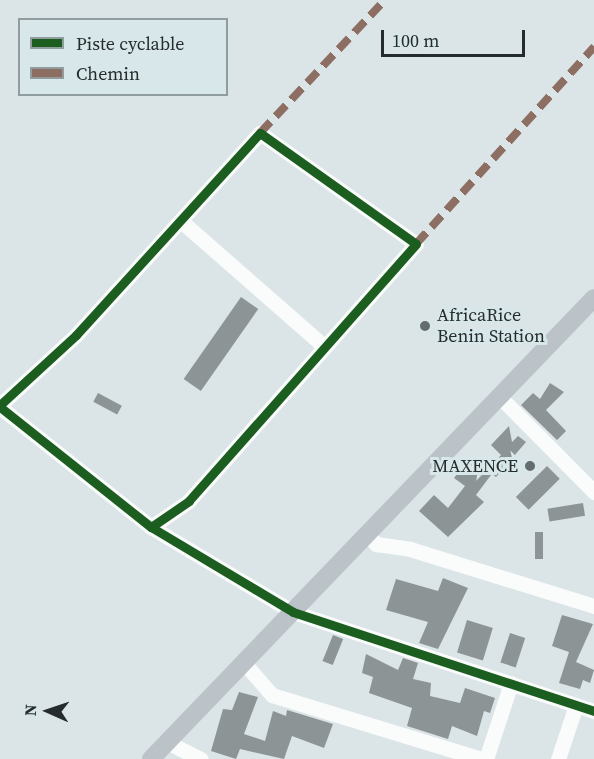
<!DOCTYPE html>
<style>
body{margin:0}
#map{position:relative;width:594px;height:759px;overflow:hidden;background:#dbe4e6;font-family:"Source Serif 4",serif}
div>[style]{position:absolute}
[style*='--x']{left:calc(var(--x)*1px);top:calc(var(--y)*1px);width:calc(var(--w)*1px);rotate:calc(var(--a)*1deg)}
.building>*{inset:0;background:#8d9495;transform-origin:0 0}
.minor>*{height:15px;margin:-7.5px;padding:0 7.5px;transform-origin:7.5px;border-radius:7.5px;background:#fafbfb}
.major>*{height:18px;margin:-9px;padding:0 9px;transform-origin:9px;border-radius:9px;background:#bbc3c8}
.quiet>*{height:8px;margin-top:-4px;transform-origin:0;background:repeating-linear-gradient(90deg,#8d6e63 0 15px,transparent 0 23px)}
.cycleway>*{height:9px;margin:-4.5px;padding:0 4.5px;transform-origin:4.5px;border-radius:4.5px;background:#1b5e20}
.dots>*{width:16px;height:16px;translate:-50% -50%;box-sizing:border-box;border:3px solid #d7e7ea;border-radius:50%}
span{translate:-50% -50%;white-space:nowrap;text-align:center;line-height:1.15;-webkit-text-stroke:6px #d7e7ea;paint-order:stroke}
.poi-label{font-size:18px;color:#262c2d}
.left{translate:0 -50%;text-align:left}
.right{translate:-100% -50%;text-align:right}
.legend{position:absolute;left:18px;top:18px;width:210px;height:78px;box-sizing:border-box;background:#d7e7ea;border:2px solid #909c9e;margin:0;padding:8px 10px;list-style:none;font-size:18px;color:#262c2d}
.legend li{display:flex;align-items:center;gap:12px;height:30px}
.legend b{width:30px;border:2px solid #909c9e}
.north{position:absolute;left:18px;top:681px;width:60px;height:60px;-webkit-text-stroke:4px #d7e7ea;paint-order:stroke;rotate:273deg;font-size:16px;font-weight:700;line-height:24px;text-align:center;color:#262c2d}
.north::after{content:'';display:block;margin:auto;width:21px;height:27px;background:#262c2d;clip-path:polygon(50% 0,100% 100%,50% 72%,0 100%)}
.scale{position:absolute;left:381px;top:30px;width:144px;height:27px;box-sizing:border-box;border:3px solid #262c2d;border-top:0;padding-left:8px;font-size:18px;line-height:21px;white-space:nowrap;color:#262c2d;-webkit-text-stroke:4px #d7e7ea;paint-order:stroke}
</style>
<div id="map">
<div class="building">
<i style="left:241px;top:297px;width:21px;height:100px;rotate:35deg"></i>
<i style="clip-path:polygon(550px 383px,564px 392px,546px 410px,566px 431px,557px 440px,521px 405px,533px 393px,540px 399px)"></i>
<i style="left:98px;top:393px;width:27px;height:10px;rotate:28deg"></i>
<i style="clip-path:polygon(509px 426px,512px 442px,518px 436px,526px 442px,496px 477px,488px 470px,501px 455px,491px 445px)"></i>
<i style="clip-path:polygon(469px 458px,491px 475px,476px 495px,484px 502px,448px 537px,419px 511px,434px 495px,448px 508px,465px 486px,454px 478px)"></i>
<i style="left:547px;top:466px;width:18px;height:44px;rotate:45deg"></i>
<i style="left:583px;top:503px;width:13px;height:36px;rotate:81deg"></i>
<i style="left:535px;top:532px;width:8px;height:27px"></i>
<i style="clip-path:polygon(443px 578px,468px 588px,438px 649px,419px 643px,428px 622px,386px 610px,396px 579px,438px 591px)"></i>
<i style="clip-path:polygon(562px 615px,593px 624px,576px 662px,594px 670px,590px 683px,583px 680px,580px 689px,559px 683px,569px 652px,552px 646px)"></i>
<i style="left:467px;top:620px;width:27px;height:34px;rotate:17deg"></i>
<i style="left:510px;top:633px;width:16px;height:31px;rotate:18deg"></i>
<i style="left:333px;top:635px;width:11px;height:28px;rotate:22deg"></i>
<i style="clip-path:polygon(366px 654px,398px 670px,403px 658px,418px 663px,413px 679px,431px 683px,430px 696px,460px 703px,465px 688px,495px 698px,490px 713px,484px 711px,477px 736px,452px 726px,448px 739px,407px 726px,412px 708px,369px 693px,373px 677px,362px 673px)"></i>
<i style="clip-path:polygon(239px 692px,258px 697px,244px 734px,265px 741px,273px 711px,286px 716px,287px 710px,333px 724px,324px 748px,292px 736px,284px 759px,240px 749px,236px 759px,211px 751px,223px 709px,232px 710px)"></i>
</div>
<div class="minor">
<i style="--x:181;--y:221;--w:191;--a:41.2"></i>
<i style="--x:500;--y:397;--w:134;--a:45.3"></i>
<i style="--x:0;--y:405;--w:103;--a:-42.6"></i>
<i style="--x:76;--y:335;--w:273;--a:-47.7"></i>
<i style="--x:260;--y:133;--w:191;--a:35.4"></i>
<i style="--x:416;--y:244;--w:343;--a:131.5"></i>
<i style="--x:189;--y:501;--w:46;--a:145.6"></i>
<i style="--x:0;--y:407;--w:193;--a:38.5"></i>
<i style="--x:151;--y:527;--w:165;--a:30.9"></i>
<i style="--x:293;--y:612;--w:317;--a:18.2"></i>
<i style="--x:369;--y:536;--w:11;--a:49"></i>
<i style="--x:376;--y:544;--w:34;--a:8"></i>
<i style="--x:410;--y:549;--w:193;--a:17.2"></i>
<i style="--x:244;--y:663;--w:43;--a:48.8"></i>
<i style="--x:272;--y:695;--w:219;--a:17"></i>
<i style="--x:167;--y:742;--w:38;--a:27"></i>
<i style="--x:486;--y:759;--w:80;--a:-71.8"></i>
<i style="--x:558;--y:759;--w:54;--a:-71.6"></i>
</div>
<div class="major">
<i style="--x:151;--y:759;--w:639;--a:-46.14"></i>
</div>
<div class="quiet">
<i style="--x:260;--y:133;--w:183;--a:-46.8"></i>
<i style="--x:416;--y:244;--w:266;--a:-47.9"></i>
</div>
<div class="cycleway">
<i style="--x:0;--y:405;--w:103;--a:-42.6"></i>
<i style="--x:76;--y:335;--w:273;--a:-47.7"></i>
<i style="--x:260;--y:133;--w:191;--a:35.4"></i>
<i style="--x:416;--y:244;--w:343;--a:131.5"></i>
<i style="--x:189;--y:501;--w:46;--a:145.6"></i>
<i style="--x:0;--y:407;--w:193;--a:38.5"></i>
<i style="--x:151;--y:527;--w:165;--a:30.9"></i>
<i style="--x:293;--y:612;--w:317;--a:18.2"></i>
</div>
<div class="dots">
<i style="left:425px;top:326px;background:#656c6e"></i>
<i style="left:530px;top:466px;background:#656c6e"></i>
</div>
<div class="poi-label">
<span class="left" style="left:437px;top:326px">AfricaRice<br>Benin Station</span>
<span class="right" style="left:518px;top:466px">MAXENCE</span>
</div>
<ul class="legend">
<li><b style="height:8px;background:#1b5e20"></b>Piste cyclable</li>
<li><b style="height:8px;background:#8d6e63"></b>Chemin</li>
</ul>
<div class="north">N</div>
<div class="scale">100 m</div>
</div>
